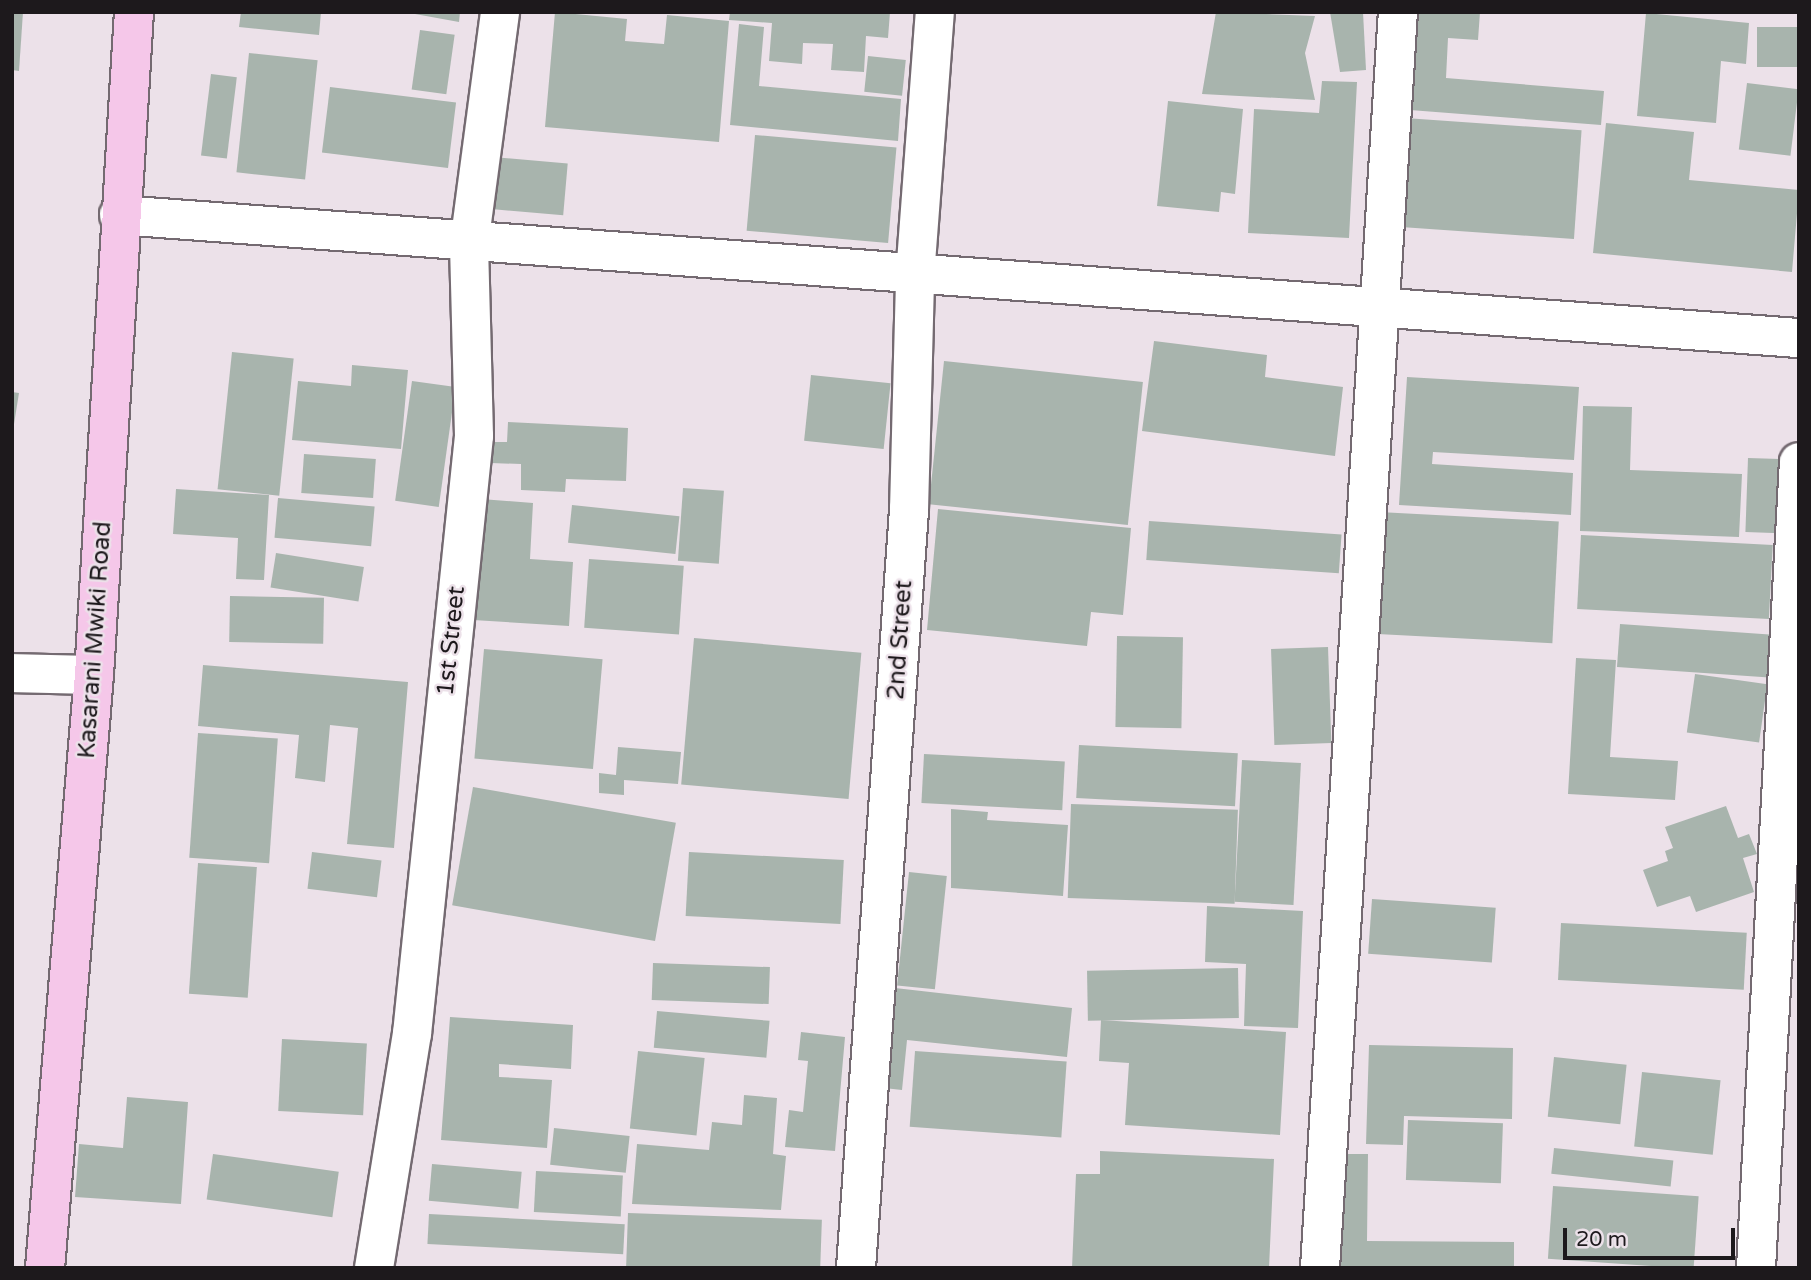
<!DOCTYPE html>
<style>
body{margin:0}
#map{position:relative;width:1811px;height:1280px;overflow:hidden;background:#ece1e9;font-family:"Varela Round",sans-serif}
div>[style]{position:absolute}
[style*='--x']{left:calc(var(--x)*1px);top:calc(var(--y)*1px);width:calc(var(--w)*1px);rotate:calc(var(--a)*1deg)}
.building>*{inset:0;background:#a8b4ad;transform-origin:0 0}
.roads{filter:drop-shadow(2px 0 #746a71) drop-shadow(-2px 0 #746a71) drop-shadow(0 2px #746a71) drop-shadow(0 -2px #746a71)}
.minor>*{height:38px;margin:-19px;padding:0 19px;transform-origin:19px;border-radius:19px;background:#fff}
.major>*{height:38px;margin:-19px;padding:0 19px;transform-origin:19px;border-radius:19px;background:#f5c7e9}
span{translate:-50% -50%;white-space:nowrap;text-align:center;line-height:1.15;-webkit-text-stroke:5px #ece1e9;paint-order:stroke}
.street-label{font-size:24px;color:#1d191c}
.frame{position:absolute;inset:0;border:14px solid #1d191c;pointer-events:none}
.scale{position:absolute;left:1563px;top:1228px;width:172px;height:32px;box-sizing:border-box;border:4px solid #1d191c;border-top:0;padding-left:9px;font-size:21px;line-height:24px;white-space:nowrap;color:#1d191c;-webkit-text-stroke:5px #ece1e9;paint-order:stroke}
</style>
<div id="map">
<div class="building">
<i style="clip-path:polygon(12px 12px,23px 12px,19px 71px,12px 70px)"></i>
<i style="clip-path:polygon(241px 12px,321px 12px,319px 35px,239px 27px)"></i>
<i style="clip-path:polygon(404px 12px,460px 12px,459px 22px)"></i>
<i style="clip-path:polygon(555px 12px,627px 19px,625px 41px,664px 44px,667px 15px,729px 21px,719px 142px,545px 127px)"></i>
<i style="clip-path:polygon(730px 12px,890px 12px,888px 38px,866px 36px,864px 72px,831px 70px,833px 44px,803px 43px,802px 64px,769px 61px,772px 23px,729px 20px)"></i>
<i style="clip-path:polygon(1216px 12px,1315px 16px,1305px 53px,1315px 100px,1202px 94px)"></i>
<i style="clip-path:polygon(1330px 12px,1363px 12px,1366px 70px,1340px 72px)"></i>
<i style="clip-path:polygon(1417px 12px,1480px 12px,1478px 40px,1448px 38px,1446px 78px,1604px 91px,1601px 125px,1410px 110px)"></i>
<i style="clip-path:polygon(1646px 13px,1749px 23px,1746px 64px,1721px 61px,1716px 123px,1637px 116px)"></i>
<i style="clip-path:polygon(739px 24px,764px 27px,759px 86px,901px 99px,898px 141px,730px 125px)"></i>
<i style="left:1799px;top:27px;width:40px;height:42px;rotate:90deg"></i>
<i style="left:420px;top:30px;width:35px;height:60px;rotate:8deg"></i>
<i style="left:249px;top:53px;width:69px;height:120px;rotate:6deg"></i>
<i style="left:868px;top:56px;width:38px;height:36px;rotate:6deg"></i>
<i style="left:211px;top:74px;width:26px;height:82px;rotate:7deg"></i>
<i style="clip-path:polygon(1322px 81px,1357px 82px,1349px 238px,1248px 233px,1254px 109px,1319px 113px)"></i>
<i style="left:1747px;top:83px;width:52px;height:67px;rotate:7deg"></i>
<i style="left:330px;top:87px;width:127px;height:66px;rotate:7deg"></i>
<i style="clip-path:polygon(1168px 101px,1243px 109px,1235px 194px,1221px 192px,1219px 212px,1157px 206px)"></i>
<i style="left:1405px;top:118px;width:177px;height:109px;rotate:4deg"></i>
<i style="clip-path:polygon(1606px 123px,1694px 132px,1689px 180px,1799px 190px,1792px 272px,1593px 253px)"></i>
<i style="left:755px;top:135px;width:142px;height:96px;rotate:5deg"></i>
<i style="left:493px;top:157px;width:75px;height:52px;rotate:5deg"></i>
<i style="clip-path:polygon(1154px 341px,1267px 355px,1265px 377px,1343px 387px,1335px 456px,1142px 431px)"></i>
<i style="left:232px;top:352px;width:62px;height:138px;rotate:6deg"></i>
<i style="left:944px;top:361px;width:200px;height:144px;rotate:6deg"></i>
<i style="clip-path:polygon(352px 365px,408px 370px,401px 449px,292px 440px,298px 381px,351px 386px)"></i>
<i style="left:811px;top:375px;width:80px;height:66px;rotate:6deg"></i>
<i style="clip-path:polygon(1407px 377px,1579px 387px,1574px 460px,1433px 452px,1432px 464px,1573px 473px,1571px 515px,1399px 505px)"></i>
<i style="left:412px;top:381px;width:44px;height:121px;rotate:8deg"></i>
<i style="clip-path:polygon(12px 392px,19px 393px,14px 424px,12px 424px)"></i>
<i style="clip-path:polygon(1583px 406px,1632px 407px,1630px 470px,1742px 474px,1739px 537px,1580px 531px)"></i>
<i style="clip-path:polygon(508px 422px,628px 428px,626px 481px,566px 479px,565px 492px,521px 490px,521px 464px,491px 463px,492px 442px,507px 442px)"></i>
<i style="left:304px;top:454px;width:72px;height:39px;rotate:4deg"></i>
<i style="left:1748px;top:458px;width:36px;height:74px;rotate:2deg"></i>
<i style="left:683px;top:488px;width:41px;height:73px;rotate:4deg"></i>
<i style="clip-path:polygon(176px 489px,269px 495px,264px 580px,236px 579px,238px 538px,173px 534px)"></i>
<i style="left:278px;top:498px;width:97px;height:40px;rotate:5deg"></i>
<i style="clip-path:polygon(481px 499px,533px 503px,530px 559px,573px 562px,569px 626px,473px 620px)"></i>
<i style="left:572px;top:505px;width:108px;height:38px;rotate:6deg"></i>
<i style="clip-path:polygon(938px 509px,1131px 528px,1123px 615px,1091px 612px,1087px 646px,927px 630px)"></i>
<i style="left:1379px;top:512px;width:180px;height:122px;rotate:3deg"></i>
<i style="left:1149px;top:521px;width:193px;height:39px;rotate:4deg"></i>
<i style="left:1581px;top:535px;width:192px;height:74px;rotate:3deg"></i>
<i style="left:276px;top:553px;width:89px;height:35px;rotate:9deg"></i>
<i style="left:589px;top:559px;width:95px;height:69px;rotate:4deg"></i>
<i style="left:230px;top:596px;width:94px;height:46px;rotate:1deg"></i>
<i style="left:1620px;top:624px;width:168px;height:43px;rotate:4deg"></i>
<i style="left:1117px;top:636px;width:66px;height:91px;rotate:1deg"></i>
<i style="left:694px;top:638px;width:168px;height:147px;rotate:5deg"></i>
<i style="left:1328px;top:647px;width:96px;height:57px;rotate:88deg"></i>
<i style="left:484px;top:649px;width:119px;height:110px;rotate:5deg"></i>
<i style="clip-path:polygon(1576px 658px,1616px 660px,1610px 757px,1678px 761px,1675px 800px,1568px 794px)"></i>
<i style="clip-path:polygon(203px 665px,408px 682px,394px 848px,347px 844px,358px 728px,330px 725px,325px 782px,295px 778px,299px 735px,198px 726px)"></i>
<i style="left:1695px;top:674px;width:73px;height:59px;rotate:8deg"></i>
<i style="left:198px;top:733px;width:80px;height:125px;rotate:4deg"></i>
<i style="left:1079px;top:745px;width:159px;height:53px;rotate:3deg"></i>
<i style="clip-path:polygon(618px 747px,681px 752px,678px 784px,624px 780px,624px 795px,599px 793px,599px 773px,616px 775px)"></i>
<i style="left:924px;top:754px;width:141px;height:49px;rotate:3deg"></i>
<i style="left:1242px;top:760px;width:59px;height:142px;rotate:3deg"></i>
<i style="left:473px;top:787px;width:206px;height:120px;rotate:10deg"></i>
<i style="left:1071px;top:804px;width:167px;height:94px;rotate:2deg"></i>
<i style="clip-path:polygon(1726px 806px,1738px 838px,1749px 834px,1757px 854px,1743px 858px,1754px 892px,1696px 912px,1690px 896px,1657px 907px,1643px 870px,1668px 861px,1665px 851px,1673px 848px,1665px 827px)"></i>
<i style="clip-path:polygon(951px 809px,988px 812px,987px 820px,1068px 825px,1063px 896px,951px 888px)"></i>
<i style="left:312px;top:852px;width:70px;height:37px;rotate:7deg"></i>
<i style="left:689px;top:852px;width:155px;height:64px;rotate:3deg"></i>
<i style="left:198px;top:863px;width:59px;height:131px;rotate:4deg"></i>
<i style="left:909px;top:872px;width:38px;height:114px;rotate:6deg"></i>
<i style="left:1372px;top:899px;width:124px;height:55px;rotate:4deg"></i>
<i style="clip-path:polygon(1207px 906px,1303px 911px,1298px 1028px,1244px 1026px,1246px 964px,1205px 962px)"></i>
<i style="left:1561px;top:923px;width:186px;height:57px;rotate:3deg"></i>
<i style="left:653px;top:963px;width:117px;height:37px;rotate:2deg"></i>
<i style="left:1238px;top:968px;width:50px;height:151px;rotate:89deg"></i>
<i style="clip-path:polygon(895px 988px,1072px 1008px,1067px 1057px,907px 1040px,902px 1090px,884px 1088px)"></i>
<i style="left:657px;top:1011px;width:113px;height:37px;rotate:5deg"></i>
<i style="clip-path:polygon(450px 1017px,573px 1025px,571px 1069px,499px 1064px,499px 1077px,552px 1080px,547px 1148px,441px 1140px)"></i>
<i style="clip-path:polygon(1101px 1020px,1286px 1032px,1280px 1135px,1125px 1125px,1129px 1063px,1099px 1061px)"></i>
<i style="clip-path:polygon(801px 1032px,845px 1037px,835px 1151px,785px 1147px,789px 1110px,803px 1112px,808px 1061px,798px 1060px)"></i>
<i style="left:282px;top:1039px;width:85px;height:72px;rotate:3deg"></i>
<i style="clip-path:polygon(1369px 1045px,1513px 1048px,1512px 1119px,1404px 1116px,1403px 1145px,1366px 1144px)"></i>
<i style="left:638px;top:1051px;width:67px;height:78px;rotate:6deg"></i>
<i style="left:915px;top:1051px;width:152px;height:76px;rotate:4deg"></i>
<i style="left:1554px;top:1057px;width:73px;height:60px;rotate:6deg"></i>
<i style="left:1642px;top:1072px;width:79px;height:75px;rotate:6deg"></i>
<i style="clip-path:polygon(744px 1095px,777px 1098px,773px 1154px,786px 1156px,781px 1210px,632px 1204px,637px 1144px,709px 1150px,712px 1122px,742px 1125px)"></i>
<i style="clip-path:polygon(127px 1097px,188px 1102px,181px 1204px,75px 1197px,79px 1144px,123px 1148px)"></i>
<i style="left:1408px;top:1120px;width:95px;height:60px;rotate:2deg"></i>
<i style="left:554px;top:1128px;width:76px;height:37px;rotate:6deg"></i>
<i style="left:1554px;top:1148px;width:120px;height:26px;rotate:6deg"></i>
<i style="clip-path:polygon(1100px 1151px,1274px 1159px,1269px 1268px,1072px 1268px,1076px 1174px,1100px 1174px)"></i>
<i style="left:213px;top:1154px;width:127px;height:46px;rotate:8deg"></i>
<i style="clip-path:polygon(1341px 1154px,1368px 1154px,1367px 1241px,1514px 1242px,1514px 1268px,1340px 1268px)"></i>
<i style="left:432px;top:1164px;width:90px;height:37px;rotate:5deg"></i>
<i style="left:536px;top:1171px;width:87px;height:41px;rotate:3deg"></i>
<i style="left:1553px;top:1186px;width:146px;height:73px;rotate:4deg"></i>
<i style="left:628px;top:1213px;width:194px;height:54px;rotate:2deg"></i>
<i style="left:429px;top:1214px;width:196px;height:30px;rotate:3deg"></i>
</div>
<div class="roads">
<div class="minor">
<i style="--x:119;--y:215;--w:1684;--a:4.19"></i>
<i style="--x:12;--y:673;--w:82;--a:1.4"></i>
<i style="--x:374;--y:1268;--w:237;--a:-80.8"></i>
<i style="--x:412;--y:1034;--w:601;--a:-84.08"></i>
<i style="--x:474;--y:436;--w:191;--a:-91.5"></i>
<i style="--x:469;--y:245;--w:235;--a:-82.4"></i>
<i style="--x:856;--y:1268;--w:760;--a:-86"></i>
<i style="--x:909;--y:510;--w:234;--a:-88.5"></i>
<i style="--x:915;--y:276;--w:265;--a:-85.7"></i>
<i style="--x:1320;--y:1268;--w:1258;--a:-86.45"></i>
<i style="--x:1756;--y:1268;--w:807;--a:-86.95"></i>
</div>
<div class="major">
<i style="--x:45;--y:1268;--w:595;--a:-85.28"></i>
<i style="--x:94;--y:675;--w:664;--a:-86.55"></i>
</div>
</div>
<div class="street-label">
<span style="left:95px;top:640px;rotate:-86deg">Kasarani Mwiki Road</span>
<span style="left:900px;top:640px;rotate:-86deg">2nd Street</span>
<span style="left:451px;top:641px;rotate:-84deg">1st Street</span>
</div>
<div class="frame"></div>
<div class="scale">20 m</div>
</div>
